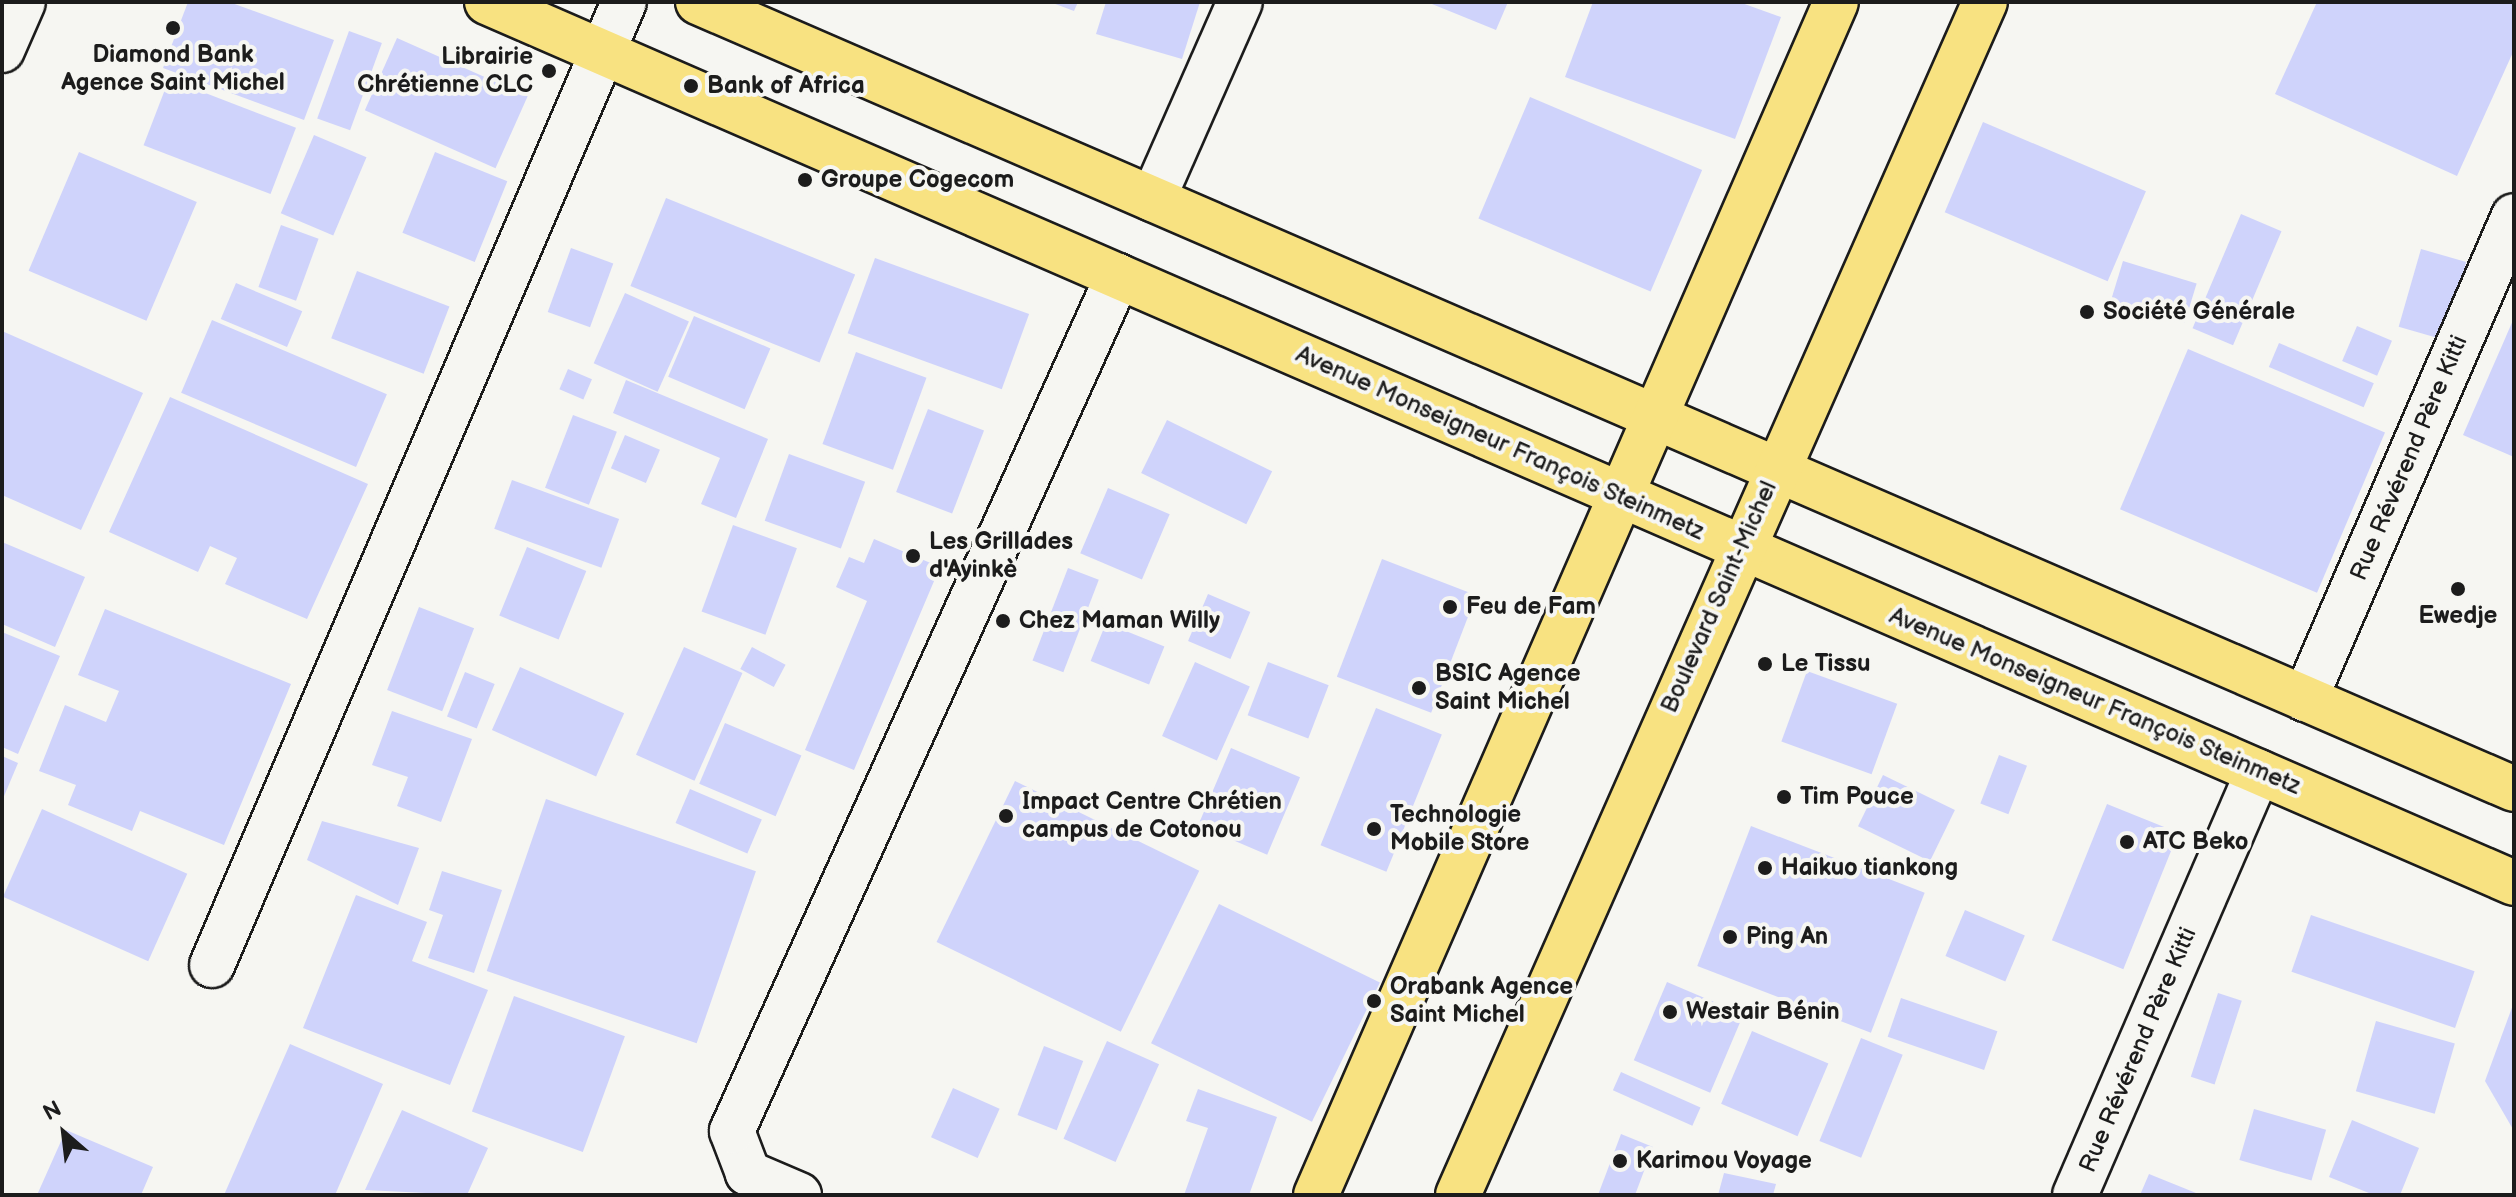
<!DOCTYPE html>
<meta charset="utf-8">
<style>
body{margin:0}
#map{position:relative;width:2516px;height:1197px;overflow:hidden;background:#f6f6f2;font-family:"Balsamiq Sans",sans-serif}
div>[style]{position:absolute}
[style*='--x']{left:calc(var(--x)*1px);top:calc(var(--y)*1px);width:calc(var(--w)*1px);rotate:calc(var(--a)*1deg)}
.building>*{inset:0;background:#cfd3fb;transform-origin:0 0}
.roads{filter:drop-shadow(2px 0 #1c1c1c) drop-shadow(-2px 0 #1c1c1c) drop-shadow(0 2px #1c1c1c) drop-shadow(0 -2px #1c1c1c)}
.minor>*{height:44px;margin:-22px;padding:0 22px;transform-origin:22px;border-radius:22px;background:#f6f6f2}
.major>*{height:44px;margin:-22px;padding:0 22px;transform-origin:22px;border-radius:22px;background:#f8e281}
.dots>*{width:22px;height:22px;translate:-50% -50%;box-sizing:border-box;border:4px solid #f6f6f2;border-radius:50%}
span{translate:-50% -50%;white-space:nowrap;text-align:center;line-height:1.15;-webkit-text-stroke:8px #f6f6f2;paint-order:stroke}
.poi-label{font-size:24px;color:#1c1c1c;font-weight:700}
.right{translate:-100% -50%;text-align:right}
.left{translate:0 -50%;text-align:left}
.street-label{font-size:24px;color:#1c1c1c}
.frame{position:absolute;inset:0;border:4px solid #1c1c1c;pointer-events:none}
.north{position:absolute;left:24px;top:1093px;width:80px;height:80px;-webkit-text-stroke:6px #f6f6f2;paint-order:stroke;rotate:332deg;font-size:22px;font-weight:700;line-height:32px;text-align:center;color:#1c1c1c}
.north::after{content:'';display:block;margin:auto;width:28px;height:36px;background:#1c1c1c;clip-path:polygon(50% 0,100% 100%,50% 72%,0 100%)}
</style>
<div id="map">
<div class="building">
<i style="clip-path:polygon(188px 2px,229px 2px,334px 40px,304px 120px,163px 68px)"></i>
<i style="clip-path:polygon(1050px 2px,1078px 2px,1074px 11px)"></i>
<i style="clip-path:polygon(1106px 2px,1200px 2px,1182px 59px,1096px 34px)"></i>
<i style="clip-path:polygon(1427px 2px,1508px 2px,1496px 30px)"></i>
<i style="clip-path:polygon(1593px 2px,1739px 2px,1781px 17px,1735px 139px,1565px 77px)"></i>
<i style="clip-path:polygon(2317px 2px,2514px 2px,2514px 50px,2457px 176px,2275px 94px)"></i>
<i style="left:349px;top:31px;width:35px;height:93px;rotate:20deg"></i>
<i style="left:397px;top:38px;width:143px;height:79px;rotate:24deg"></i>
<i style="left:169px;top:79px;width:136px;height:71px;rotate:21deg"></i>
<i style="left:1530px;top:97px;width:187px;height:132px;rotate:23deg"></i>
<i style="left:1983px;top:122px;width:177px;height:98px;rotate:23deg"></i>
<i style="left:314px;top:135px;width:57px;height:85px;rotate:23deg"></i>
<i style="left:79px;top:152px;width:128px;height:129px;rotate:23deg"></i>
<i style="left:435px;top:152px;width:78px;height:87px;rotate:22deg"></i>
<i style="left:666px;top:198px;width:204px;height:95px;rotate:22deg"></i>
<i style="left:2241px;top:214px;width:44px;height:124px;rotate:23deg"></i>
<i style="left:281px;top:225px;width:40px;height:66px;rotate:20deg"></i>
<i style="left:571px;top:248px;width:45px;height:68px;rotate:20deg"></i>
<i style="left:2421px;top:249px;width:47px;height:81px;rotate:16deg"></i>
<i style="left:875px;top:258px;width:164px;height:80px;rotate:20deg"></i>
<i style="left:2123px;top:261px;width:77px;height:41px;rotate:17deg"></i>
<i style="left:357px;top:271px;width:99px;height:72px;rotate:21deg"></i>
<i style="left:236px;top:283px;width:72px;height:39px;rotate:23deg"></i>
<i style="left:625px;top:293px;width:70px;height:77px;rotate:24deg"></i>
<i style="left:694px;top:316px;width:83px;height:66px;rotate:23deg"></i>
<i style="clip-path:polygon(2514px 318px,2514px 457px,2463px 435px)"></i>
<i style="left:212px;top:320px;width:190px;height:79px;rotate:23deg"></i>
<i style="left:2357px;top:326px;width:38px;height:38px;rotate:23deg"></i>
<i style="clip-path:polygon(2px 331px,143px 393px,81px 530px,2px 495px)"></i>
<i style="left:2279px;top:343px;width:103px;height:26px;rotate:23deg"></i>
<i style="left:2188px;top:349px;width:214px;height:174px;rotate:23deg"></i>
<i style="left:856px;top:352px;width:75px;height:98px;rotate:20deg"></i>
<i style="left:568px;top:369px;width:26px;height:22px;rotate:23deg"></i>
<i style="clip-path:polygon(626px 380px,768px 439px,736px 518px,701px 504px,720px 458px,613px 413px)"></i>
<i style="clip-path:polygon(170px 397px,368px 484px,307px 619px,225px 584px,237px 558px,210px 546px,198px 572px,109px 532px)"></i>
<i style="left:928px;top:409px;width:60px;height:89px;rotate:21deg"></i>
<i style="left:573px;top:415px;width:47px;height:78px;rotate:21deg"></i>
<i style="left:1167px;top:420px;width:117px;height:59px;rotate:26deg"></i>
<i style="left:625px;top:435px;width:38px;height:36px;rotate:23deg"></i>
<i style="left:789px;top:454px;width:81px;height:71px;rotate:20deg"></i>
<i style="left:512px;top:480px;width:114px;height:52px;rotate:20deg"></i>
<i style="left:1108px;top:488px;width:67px;height:71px;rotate:23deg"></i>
<i style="left:733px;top:525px;width:68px;height:92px;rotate:20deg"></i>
<i style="clip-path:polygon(874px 539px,940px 567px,854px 770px,805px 750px,867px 601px,836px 587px,849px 557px,864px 563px)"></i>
<i style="clip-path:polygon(2px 542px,85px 577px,55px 647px,2px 624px)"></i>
<i style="left:527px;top:547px;width:64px;height:74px;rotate:22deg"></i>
<i style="left:1382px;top:559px;width:101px;height:126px;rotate:21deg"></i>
<i style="left:1068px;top:568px;width:33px;height:99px;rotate:21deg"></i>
<i style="left:1208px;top:594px;width:46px;height:51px;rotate:23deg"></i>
<i style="left:419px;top:607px;width:59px;height:89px;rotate:21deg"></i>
<i style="clip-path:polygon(105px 609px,291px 684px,224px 845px,140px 811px,132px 831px,68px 805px,76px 785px,39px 771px,65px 705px,106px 722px,119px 691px,78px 675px)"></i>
<i style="left:1106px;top:623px;width:63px;height:41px;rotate:22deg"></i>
<i style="clip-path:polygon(2px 632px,60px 656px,18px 754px,2px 747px)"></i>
<i style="left:684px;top:647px;width:64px;height:118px;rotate:24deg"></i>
<i style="left:752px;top:647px;width:38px;height:25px;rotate:28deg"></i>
<i style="left:1195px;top:662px;width:60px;height:81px;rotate:24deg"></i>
<i style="left:1268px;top:662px;width:65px;height:57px;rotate:21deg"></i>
<i style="left:520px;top:667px;width:114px;height:69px;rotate:24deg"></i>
<i style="left:1807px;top:671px;width:96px;height:75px;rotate:20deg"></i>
<i style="left:465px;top:672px;width:32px;height:48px;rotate:22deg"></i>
<i style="left:1376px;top:708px;width:71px;height:148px;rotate:22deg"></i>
<i style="clip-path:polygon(392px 711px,472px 739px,441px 822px,397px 806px,408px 777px,372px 765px)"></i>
<i style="left:725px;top:723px;width:83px;height:66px;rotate:23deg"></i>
<i style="left:1231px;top:748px;width:75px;height:84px;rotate:23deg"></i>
<i style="left:1999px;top:755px;width:30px;height:52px;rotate:21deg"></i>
<i style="clip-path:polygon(2px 756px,18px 763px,2px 801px)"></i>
<i style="left:1883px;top:775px;width:80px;height:57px;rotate:26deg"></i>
<i style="left:1015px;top:781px;width:205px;height:179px;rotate:26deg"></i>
<i style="left:690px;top:789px;width:78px;height:37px;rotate:23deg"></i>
<i style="left:546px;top:799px;width:222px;height:182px;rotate:19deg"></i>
<i style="left:2107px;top:804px;width:77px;height:147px;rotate:22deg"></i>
<i style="left:42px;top:809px;width:159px;height:96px;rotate:24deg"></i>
<i style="clip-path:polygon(322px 821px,419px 848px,398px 905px,307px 860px)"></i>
<i style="left:1751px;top:826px;width:186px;height:150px;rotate:21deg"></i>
<i style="clip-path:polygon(442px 871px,502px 890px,474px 973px,428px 958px,443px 915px,429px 910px)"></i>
<i style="clip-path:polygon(356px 895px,427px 922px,412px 961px,488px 990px,450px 1085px,303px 1028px)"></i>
<i style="left:1219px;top:904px;width:179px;height:155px;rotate:26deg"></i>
<i style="left:1965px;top:910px;width:65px;height:50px;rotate:23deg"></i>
<i style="left:2311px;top:915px;width:173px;height:60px;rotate:19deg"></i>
<i style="left:1667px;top:982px;width:83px;height:85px;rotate:23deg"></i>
<i style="left:2218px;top:993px;width:25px;height:88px;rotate:18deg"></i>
<i style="left:514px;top:996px;width:118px;height:123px;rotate:20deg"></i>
<i style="left:1901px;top:998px;width:102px;height:41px;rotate:19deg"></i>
<i style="clip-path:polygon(2514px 1002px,2514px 1131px,2485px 1081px)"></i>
<i style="left:2376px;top:1021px;width:82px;height:73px;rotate:16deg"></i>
<i style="left:1752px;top:1031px;width:83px;height:79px;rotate:23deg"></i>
<i style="left:1861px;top:1038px;width:45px;height:111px;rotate:22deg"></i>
<i style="left:1107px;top:1041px;width:57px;height:107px;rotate:24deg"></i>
<i style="clip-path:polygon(290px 1044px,383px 1084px,335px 1195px,224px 1195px)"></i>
<i style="left:1044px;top:1046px;width:42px;height:74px;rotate:21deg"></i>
<i style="left:1621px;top:1072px;width:87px;height:20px;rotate:24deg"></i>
<i style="left:953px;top:1088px;width:51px;height:54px;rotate:24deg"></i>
<i style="clip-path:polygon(1198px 1089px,1277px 1117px,1249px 1195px,1184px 1195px,1208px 1128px,1186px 1121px)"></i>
<i style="left:2254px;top:1109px;width:75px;height:53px;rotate:16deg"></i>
<i style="clip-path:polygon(402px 1110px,488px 1148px,467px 1195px,365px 1190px)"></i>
<i style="clip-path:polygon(2352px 1120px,2419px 1148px,2400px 1195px,2374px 1195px,2329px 1177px)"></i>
<i style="clip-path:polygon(66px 1130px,153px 1167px,141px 1195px,37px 1195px)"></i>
<i style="clip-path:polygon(1621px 1134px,1653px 1147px,1635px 1195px,1598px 1195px)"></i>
<i style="clip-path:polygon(1724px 1173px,1776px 1184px,1773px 1195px,1718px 1195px)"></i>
<i style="clip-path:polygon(2149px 1174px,2201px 1195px,2140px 1195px)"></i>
</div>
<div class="roads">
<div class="minor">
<i style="--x:2;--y:50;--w:52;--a:-66.4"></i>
<i style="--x:1153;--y:199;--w:215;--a:-66.2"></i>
<i style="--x:2305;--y:699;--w:526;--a:-66.6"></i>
<i style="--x:212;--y:965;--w:1047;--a:-66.84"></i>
<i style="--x:799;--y:1195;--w:56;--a:-156.7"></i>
<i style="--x:748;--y:1173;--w:45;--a:-110.9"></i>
<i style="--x:732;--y:1131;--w:938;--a:-65.7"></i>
<i style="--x:2075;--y:1195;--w:461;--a:-66.6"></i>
</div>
<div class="major">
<i style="--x:487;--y:2;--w:2210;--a:23.49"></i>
<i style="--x:698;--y:2;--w:1979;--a:23.43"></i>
<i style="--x:1316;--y:1195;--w:1301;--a:-66.45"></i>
<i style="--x:1458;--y:1195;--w:1304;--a:-66.17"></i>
</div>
</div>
<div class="dots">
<i style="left:173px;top:28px;background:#1c1c1c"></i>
<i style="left:549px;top:71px;background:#1c1c1c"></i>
<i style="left:691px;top:86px;background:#1c1c1c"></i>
<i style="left:805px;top:180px;background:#1c1c1c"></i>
<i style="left:2087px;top:312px;background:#1c1c1c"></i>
<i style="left:913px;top:556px;background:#1c1c1c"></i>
<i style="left:2458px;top:589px;background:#1c1c1c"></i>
<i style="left:1450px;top:607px;background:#1c1c1c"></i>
<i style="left:1003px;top:621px;background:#1c1c1c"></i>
<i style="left:1765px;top:664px;background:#1c1c1c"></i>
<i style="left:1419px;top:688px;background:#1c1c1c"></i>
<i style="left:1784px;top:797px;background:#1c1c1c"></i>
<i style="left:1006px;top:816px;background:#1c1c1c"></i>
<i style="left:1374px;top:829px;background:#1c1c1c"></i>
<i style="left:2127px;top:842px;background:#1c1c1c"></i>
<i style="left:1765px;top:868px;background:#1c1c1c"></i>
<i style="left:1730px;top:937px;background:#1c1c1c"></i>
<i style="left:1374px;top:1001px;background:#1c1c1c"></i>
<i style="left:1670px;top:1012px;background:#1c1c1c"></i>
<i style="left:1620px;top:1161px;background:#1c1c1c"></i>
</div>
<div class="poi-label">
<span style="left:173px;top:69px">Diamond Bank<br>Agence Saint Michel</span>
<span class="right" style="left:533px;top:71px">Librairie<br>Chrétienne CLC</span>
<span class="left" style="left:707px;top:86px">Bank of Africa</span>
<span class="left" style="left:821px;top:180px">Groupe Cogecom</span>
<span class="left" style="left:2103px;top:312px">Société Générale</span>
<span class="left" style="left:929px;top:556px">Les Grillades<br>d'Ayinkè</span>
<span class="left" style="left:1466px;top:607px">Feu de Fam</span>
<span style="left:2458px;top:616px">Ewedje</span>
<span class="left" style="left:1019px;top:621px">Chez Maman Willy</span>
<span class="left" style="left:1781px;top:664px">Le Tissu</span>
<span class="left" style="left:1435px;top:688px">BSIC Agence<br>Saint Michel</span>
<span class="left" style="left:1800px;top:797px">Tim Pouce</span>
<span class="left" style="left:1022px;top:816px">Impact Centre Chrétien<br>campus de Cotonou</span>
<span class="left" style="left:1390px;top:829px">Technologie<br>Mobile Store</span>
<span class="left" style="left:2143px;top:842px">ATC Beko</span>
<span class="left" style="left:1781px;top:868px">Haikuo tiankong</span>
<span class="left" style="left:1746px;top:937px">Ping An</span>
<span class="left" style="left:1390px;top:1001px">Orabank Agence<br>Saint Michel</span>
<span class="left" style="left:1686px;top:1012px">Westair Bénin</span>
<span class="left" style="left:1636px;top:1161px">Karimou Voyage</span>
</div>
<div class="street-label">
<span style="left:1500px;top:443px;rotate:24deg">Avenue Monseigneur François Steinmetz</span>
<span style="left:2409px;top:458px;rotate:-67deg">Rue Révérend Père Kitti</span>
<span style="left:1719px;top:597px;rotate:-66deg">Boulevard Saint-Michel</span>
<span style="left:2095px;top:701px;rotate:23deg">Avenue Monseigneur François Steinmetz</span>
<span style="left:2138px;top:1050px;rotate:-67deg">Rue Révérend Père Kitti</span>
</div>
<div class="frame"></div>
<div class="north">N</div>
</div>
